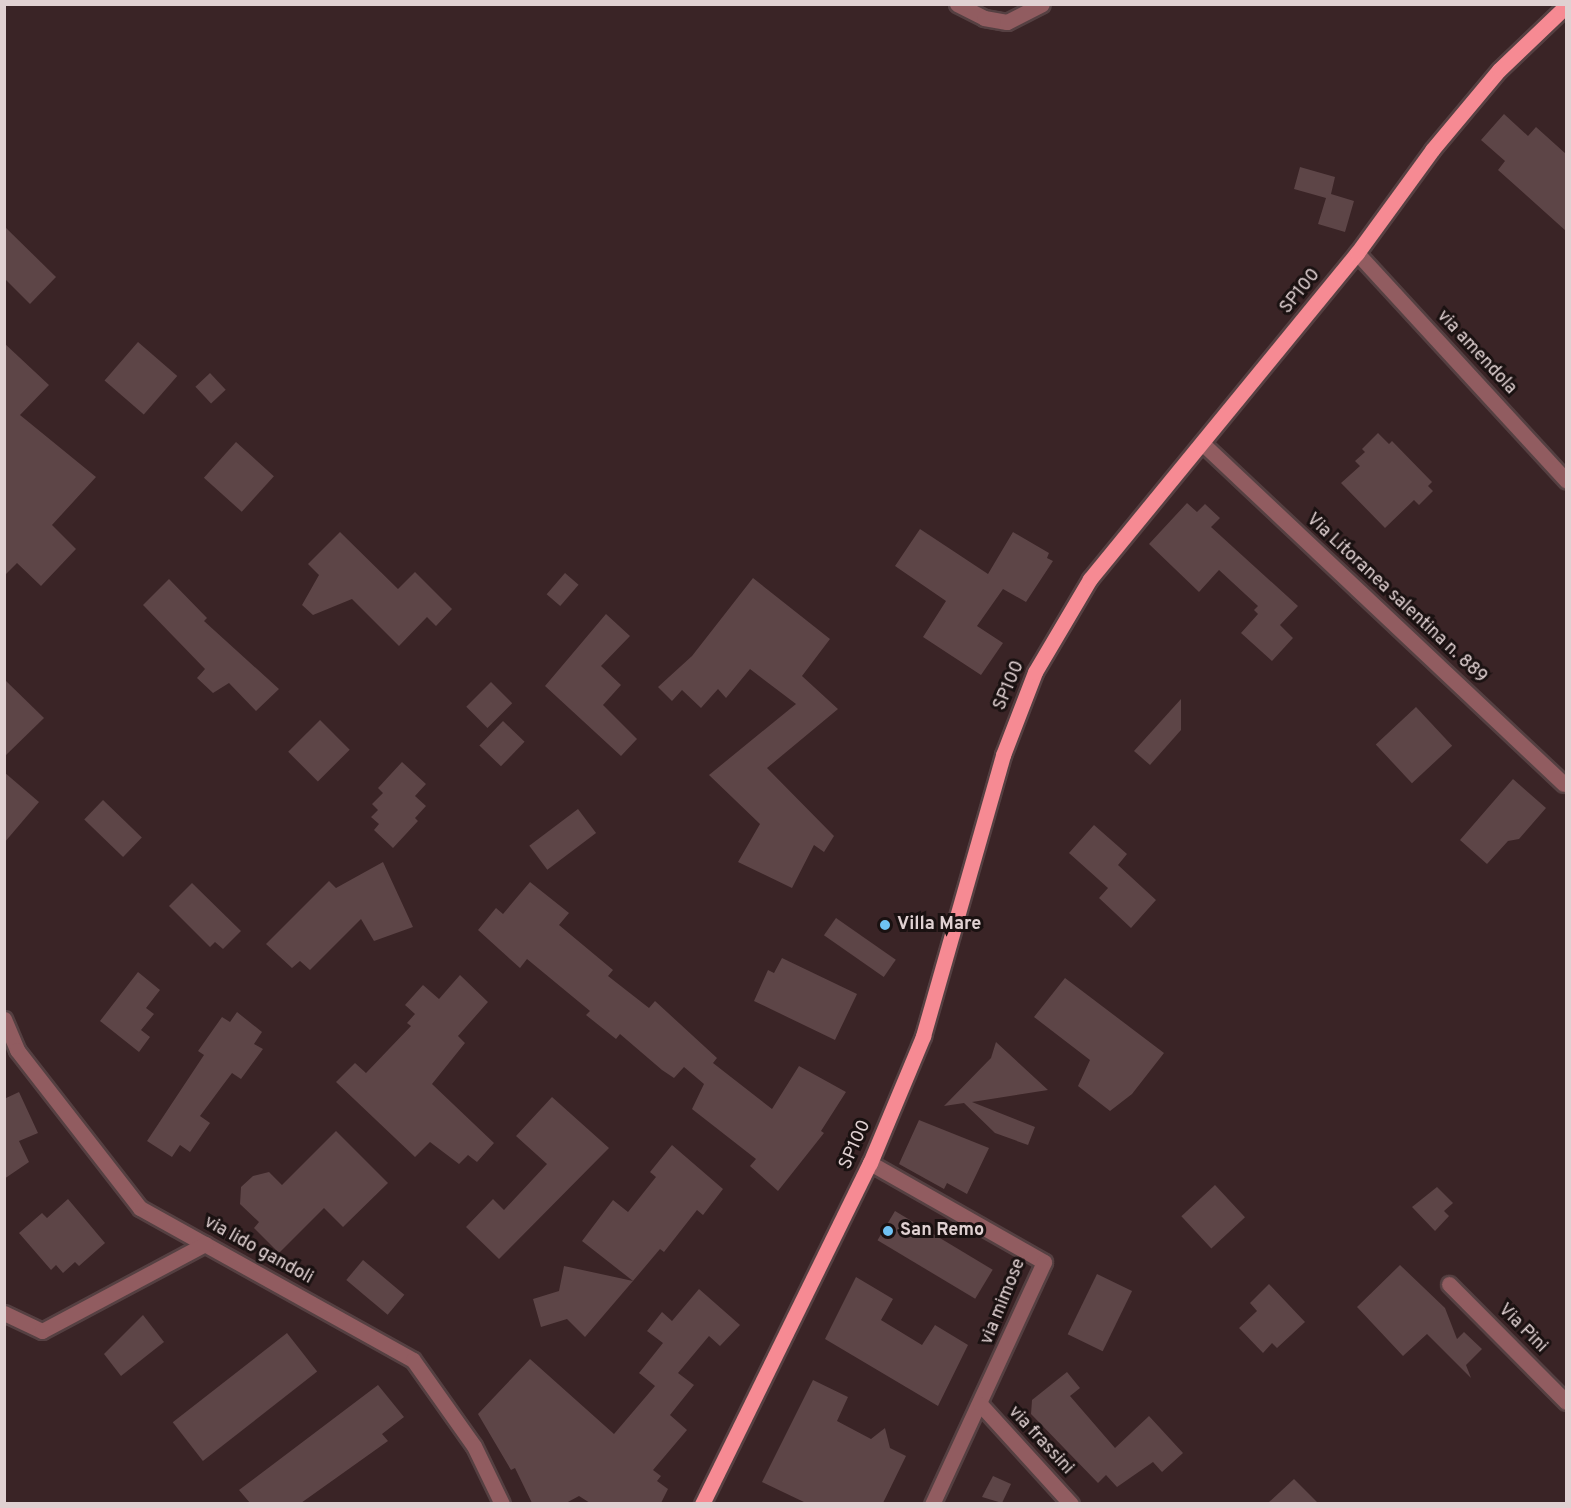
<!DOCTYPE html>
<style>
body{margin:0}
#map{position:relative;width:1571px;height:1508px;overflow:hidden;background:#3a2426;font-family:Overpass,sans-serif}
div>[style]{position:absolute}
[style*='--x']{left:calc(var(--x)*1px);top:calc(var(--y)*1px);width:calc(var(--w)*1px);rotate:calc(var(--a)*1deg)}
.building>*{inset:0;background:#5d4547;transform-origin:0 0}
.roads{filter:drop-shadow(2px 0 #554042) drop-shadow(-2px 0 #554042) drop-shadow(0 2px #554042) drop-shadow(0 -2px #554042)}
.minor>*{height:15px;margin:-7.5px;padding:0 7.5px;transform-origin:7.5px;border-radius:7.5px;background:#915c60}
.major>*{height:15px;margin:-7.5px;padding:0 7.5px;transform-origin:7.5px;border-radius:7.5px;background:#f68a93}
.dots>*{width:16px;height:16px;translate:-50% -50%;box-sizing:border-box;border:3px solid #1a1111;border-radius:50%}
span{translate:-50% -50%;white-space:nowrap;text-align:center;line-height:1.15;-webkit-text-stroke:6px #1a1111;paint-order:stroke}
.street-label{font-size:18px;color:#e0d1d2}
.poi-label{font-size:18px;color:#e0d1d2;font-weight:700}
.left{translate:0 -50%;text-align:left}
.frame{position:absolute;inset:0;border:6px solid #e0d1d2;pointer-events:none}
</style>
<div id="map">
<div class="building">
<i style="clip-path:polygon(1504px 114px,1528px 136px,1536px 127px,1566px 154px,1566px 231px,1498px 170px,1505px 161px,1481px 140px)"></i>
<i style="clip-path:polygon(1300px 167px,1335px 177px,1331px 194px,1354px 201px,1345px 232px,1318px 224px,1326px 198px,1294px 189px)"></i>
<i style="clip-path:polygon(4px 226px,56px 277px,30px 304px,4px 278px)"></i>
<i style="left:138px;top:342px;width:52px;height:51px;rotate:41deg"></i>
<i style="clip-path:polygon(4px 343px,49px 385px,20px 415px,96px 477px,52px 525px,76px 549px,41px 586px,17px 563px,4px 576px)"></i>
<i style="left:210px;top:373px;width:23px;height:20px;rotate:47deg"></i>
<i style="clip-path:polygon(1378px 433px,1389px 444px,1392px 441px,1432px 482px,1428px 486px,1433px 491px,1419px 505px,1414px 500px,1385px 528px,1341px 483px,1360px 466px,1355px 461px,1365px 452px,1362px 449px)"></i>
<i style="left:236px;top:442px;width:51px;height:48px;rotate:42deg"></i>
<i style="clip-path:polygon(1187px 503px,1197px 512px,1205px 504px,1220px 518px,1211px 527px,1298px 606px,1280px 625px,1293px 638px,1272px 661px,1241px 633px,1258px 614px,1254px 610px,1258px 606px,1219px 570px,1199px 592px,1149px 544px)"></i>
<i style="clip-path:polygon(920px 529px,988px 574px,1013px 532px,1049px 553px,1047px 558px,1053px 561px,1026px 602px,1003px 589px,977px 626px,1003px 643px,981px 675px,923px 637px,946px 601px,895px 566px)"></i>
<i style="clip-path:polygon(340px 532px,398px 589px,415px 572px,452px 609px,436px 626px,427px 617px,399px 646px,352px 599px,313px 615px,302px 605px,319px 575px,308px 564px)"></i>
<i style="left:565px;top:573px;width:18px;height:28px;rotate:41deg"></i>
<i style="clip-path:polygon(753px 578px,830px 639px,802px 676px,838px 709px,767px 768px,834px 836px,824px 852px,814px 845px,792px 888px,738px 862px,760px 824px,709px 775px,796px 704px,750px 669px,726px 698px,718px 689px,701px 708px,682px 690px,672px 701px,658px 687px,692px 656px)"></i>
<i style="clip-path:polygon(169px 579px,207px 618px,204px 621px,279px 689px,256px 711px,229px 683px,213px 693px,197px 678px,205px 669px,143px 605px)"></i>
<i style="clip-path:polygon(606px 614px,630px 636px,601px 666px,621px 685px,603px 705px,637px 739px,621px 756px,545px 686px)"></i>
<i style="clip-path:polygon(4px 679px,44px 718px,4px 757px)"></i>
<i style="left:491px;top:682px;width:30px;height:35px;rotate:45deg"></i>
<i style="clip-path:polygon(1181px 699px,1181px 730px,1150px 765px,1134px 751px)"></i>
<i style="left:1416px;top:707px;width:53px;height:55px;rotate:47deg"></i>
<i style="left:320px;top:720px;width:42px;height:45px;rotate:45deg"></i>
<i style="left:503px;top:721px;width:30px;height:34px;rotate:44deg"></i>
<i style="clip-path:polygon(402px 762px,426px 784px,415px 796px,426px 806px,415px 818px,418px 821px,393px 848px,374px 830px,379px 824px,371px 817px,378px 810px,372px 804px,383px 793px,378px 788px)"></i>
<i style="clip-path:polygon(4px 772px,39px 802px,4px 843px)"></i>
<i style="clip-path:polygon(1513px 779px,1546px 808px,1519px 839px,1508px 841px,1487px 864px,1460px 840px)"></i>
<i style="left:103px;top:800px;width:54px;height:27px;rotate:44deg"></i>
<i style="left:578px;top:809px;width:30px;height:61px;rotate:53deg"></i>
<i style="clip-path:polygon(1094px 825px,1127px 854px,1118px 865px,1156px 900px,1131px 928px,1099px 898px,1108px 888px,1069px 853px)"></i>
<i style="clip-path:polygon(383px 862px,413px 927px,374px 941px,361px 919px,310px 970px,300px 961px,292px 968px,266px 944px,329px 881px,336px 888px)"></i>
<i style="clip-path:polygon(530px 882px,569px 913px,559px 925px,613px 970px,608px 976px,649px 1008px,655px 1001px,717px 1058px,713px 1063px,772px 1109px,799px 1066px,846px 1092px,821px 1131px,824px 1133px,778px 1191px,750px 1166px,756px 1159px,692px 1109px,704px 1084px,684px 1067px,674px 1078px,662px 1070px,620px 1034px,616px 1039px,586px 1015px,590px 1011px,527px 959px,520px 968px,478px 930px,496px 908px,503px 914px)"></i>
<i style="clip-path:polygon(192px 883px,241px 931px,223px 949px,215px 942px,210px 947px,169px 906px)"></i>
<i style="left:836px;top:918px;width:73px;height:21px;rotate:35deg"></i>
<i style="clip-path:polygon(782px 958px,857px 994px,835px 1040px,754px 1001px,768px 970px,774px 973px)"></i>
<i style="clip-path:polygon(138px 972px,160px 990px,146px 1008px,154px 1014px,141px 1030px,150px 1037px,139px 1052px,100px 1021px)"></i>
<i style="clip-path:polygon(460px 975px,488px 1002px,458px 1036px,465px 1043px,432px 1084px,494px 1143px,477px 1162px,468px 1155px,459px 1164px,430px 1142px,415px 1157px,336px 1082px,355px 1063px,366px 1073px,411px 1026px,407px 1023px,415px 1014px,405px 1005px,423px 985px,439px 999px)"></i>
<i style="clip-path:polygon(1065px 978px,1164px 1053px,1132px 1094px,1110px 1111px,1078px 1086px,1090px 1060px,1034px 1017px)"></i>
<i style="clip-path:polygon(237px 1012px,262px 1032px,254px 1044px,263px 1049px,241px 1079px,232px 1073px,223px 1085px,200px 1116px,210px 1123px,190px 1152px,180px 1145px,172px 1157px,147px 1141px,204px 1055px,198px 1051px,222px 1017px,230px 1022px)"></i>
<i style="clip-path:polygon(996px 1042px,1048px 1090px,972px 1102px,1035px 1127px,1028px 1145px,995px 1133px,964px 1103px,944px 1106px,991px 1058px)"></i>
<i style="clip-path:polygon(19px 1092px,38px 1133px,19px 1141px,29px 1162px,4px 1179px,4px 1099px)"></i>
<i style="clip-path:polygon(552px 1097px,609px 1148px,499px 1259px,466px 1227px,493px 1199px,504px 1210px,547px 1164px,516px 1136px)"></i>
<i style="clip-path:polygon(919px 1120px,989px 1148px,967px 1194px,947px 1183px,944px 1189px,899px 1164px)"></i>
<i style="clip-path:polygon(336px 1131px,388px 1183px,343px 1227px,324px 1208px,279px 1253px,254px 1228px,259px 1222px,240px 1204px,241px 1187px,253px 1176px,269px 1172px,282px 1185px)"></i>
<i style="clip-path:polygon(672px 1145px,723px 1189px,703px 1215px,697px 1210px,664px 1252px,660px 1249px,633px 1281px,582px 1241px,613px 1200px,628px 1212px,656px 1177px,650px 1172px)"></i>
<i style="left:1215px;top:1185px;width:44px;height:46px;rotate:47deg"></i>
<i style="clip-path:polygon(1437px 1187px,1453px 1203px,1444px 1211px,1449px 1216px,1435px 1231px,1412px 1207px)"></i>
<i style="clip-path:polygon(68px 1199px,105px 1243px,79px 1266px,75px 1262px,63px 1273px,56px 1265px,51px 1270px,19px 1233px,42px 1213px,47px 1218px)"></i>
<i style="left:895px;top:1211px;width:114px;height:34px;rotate:31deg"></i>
<i style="left:363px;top:1260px;width:54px;height:26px;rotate:40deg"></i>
<i style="clip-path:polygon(1400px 1265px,1445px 1308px,1457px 1339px,1464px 1332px,1482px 1349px,1466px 1365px,1471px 1378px,1427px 1334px,1403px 1356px,1357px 1307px)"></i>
<i style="clip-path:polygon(564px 1266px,633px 1281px,585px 1337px,567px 1319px,541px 1327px,533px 1299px,559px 1291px)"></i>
<i style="left:1097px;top:1274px;width:39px;height:67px;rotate:26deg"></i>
<i style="clip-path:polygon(856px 1277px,893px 1299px,881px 1320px,922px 1345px,935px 1325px,968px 1345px,938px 1406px,825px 1339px)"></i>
<i style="clip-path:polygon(1269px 1284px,1305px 1322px,1277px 1348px,1272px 1343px,1263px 1353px,1239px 1328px,1257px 1311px,1250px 1303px)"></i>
<i style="clip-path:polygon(699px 1289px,740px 1325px,720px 1346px,709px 1336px,678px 1373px,694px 1385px,670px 1415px,687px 1430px,653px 1470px,661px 1476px,657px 1481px,668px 1489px,661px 1503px,590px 1503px,579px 1496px,566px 1503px,532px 1503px,515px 1468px,511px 1470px,478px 1414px,530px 1359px,614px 1434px,655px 1386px,639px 1373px,663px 1343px,647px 1331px,662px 1312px,672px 1321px)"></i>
<i style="clip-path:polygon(143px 1315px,164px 1342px,121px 1376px,104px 1354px)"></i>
<i style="left:287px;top:1333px;width:49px;height:145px;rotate:52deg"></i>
<i style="clip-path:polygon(1067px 1372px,1080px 1388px,1070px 1396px,1115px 1448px,1149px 1416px,1183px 1453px,1162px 1472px,1153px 1462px,1117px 1487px,1106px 1475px,1098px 1483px,1031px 1414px,1032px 1400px)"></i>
<i style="clip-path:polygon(813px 1380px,848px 1397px,837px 1421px,871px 1439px,885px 1428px,890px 1448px,906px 1456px,883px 1503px,806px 1503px,762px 1482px)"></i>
<i style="clip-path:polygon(378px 1385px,404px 1417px,382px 1434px,388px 1441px,301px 1503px,250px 1503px,239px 1490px)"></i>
<i style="clip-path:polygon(993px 1476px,1011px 1484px,1002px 1503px,982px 1497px)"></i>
<i style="clip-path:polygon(1294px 1479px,1318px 1503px,1268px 1503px)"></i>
</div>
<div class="roads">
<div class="minor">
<i style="--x:957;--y:4;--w:30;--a:27"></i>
<i style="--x:984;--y:18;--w:23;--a:10"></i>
<i style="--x:1007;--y:22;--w:39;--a:-27"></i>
<i style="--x:1357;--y:253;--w:309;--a:47.4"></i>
<i style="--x:1202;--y:443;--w:497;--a:43.3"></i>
<i style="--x:4;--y:1019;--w:34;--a:67"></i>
<i style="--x:17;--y:1050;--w:200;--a:52.1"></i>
<i style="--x:140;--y:1208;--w:312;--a:29.1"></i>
<i style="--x:413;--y:1360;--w:105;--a:54.7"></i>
<i style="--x:474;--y:1446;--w:64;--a:64.2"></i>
<i style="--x:870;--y:1163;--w:200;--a:29.6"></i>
<i style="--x:1044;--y:1262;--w:267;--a:114.8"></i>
<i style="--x:1449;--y:1284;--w:166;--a:45.2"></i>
<i style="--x:4;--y:1313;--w:42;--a:25.3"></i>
<i style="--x:42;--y:1331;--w:185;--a:-28.1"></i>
<i style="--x:980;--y:1404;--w:135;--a:47.7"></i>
</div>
<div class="major">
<i style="--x:702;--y:1504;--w:380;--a:-63.8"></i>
<i style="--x:870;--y:1163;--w:138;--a:-67.3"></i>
<i style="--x:923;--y:1036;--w:292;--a:-74.1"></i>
<i style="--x:1003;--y:755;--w:89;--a:-68.9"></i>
<i style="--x:1035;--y:672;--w:108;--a:-59.4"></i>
<i style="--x:1090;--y:579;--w:421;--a:-50.7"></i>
<i style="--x:1357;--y:253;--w:127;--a:-53.9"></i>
<i style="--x:1432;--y:150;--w:104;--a:-50.1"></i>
<i style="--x:1499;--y:70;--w:93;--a:-43.7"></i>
</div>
</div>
<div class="dots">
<i style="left:885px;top:925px;background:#6fc2f4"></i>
<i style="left:888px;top:1231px;background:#6fc2f4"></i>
</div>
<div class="street-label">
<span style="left:1301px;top:292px;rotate:-51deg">SP100</span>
<span style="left:1476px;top:353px;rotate:47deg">via amendola</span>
<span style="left:1396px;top:599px;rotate:43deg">Via Litoranea salentina n. 889</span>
<span style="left:1010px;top:686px;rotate:-67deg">SP100</span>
<span style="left:856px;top:1145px;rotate:-66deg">SP100</span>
<span style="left:258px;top:1251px;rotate:29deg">via lido gandoli</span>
<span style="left:1004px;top:1302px;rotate:-68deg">via mimose</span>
<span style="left:1522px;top:1329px;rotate:45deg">Via Pini</span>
<span style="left:1040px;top:1441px;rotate:47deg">via frassini</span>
</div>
<div class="poi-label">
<span class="left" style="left:897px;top:925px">Villa Mare</span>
<span class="left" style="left:900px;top:1231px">San Remo</span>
</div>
<div class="frame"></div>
</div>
